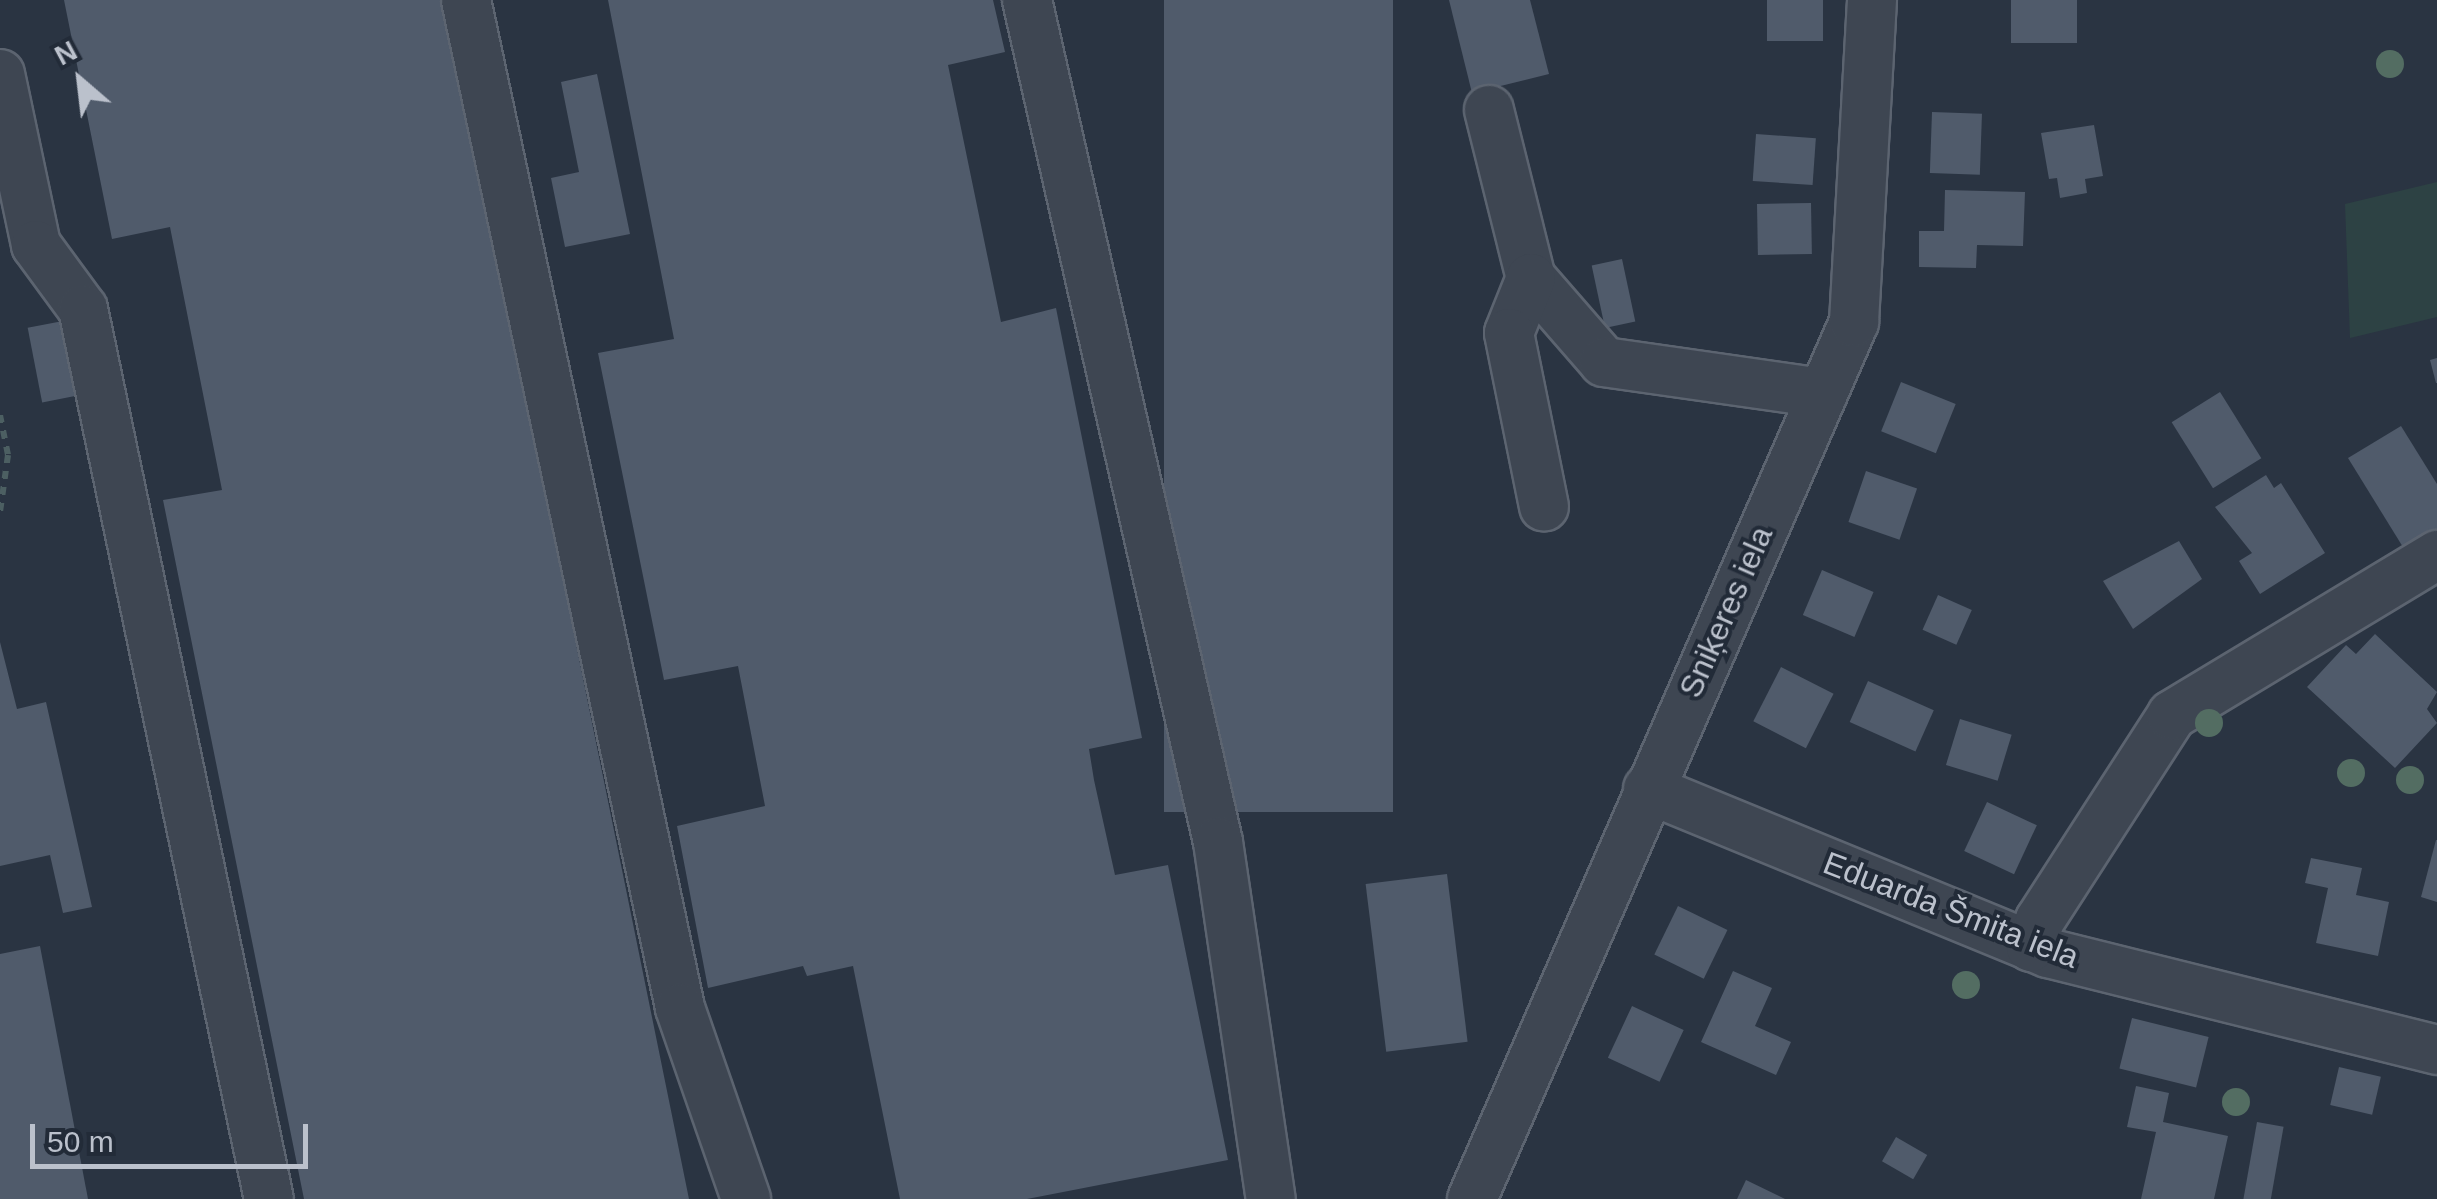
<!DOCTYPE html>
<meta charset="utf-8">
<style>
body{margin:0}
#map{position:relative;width:2437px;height:1199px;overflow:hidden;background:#2a3442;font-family:Helvetica,sans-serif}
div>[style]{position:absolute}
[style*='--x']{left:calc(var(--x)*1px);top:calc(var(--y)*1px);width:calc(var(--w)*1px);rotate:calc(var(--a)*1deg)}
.green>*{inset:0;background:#2d4244}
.building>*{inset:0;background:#505b6b;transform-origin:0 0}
.path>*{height:6px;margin-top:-3px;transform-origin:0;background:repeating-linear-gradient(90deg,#4c5f62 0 8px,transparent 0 16px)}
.roads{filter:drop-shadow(2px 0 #5c6470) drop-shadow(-2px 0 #5c6470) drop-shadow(0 2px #5c6470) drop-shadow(0 -2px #5c6470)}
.minor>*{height:48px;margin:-24px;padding:0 24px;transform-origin:24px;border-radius:24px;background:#3e4652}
.trees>*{width:28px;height:28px;margin:-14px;border-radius:50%;background:#536d62}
span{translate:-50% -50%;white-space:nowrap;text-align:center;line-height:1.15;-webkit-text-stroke:8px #222b38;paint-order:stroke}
.street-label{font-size:32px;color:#bbc1cc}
.north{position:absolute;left:30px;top:30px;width:100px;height:100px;-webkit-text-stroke:8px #222b38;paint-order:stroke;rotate:332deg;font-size:28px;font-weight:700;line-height:40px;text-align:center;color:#bbc1cc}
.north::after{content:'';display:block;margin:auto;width:35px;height:45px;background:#bbc1cc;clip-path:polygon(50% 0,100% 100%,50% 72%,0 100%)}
.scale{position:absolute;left:30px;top:1124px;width:278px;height:45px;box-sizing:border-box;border:5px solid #bbc1cc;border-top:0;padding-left:12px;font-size:30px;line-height:35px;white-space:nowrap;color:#bbc1cc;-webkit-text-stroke:8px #222b38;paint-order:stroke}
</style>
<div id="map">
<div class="green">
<i style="clip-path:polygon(2437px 182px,2437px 317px,2350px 338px,2345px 204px)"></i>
</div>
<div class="building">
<i style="clip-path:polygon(64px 0,445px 0,689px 1199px,304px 1199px,163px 500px,222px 490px,170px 227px,112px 239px)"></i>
<i style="clip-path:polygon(608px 0,993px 0,1005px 52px,948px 65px,1001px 322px,1056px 308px,1142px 738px,1089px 749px,1094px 780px,1115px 875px,1168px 865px,1228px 1160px,1027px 1199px,900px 1199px,853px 966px,807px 976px,803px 966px,708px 988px,677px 826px,765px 806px,738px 666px,664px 680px,598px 353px,674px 339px)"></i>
<i style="left:1164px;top:0;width:229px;height:812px"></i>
<i style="clip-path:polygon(1449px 0,1530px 0,1549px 74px,1472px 93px)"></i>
<i style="left:1767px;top:0;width:56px;height:41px"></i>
<i style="left:2011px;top:0;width:66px;height:43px"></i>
<i style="clip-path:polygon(597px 74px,630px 234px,565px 247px,551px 178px,579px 172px,561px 82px)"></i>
<i style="left:1932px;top:112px;width:50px;height:61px;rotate:2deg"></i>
<i style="clip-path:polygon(2094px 125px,2103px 176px,2085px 179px,2087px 193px,2060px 198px,2057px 178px,2049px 179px,2041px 133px)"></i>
<i style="left:1756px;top:134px;width:60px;height:47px;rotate:4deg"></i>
<i style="clip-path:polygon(1945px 190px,2025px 192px,2023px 246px,1977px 245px,1976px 268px,1919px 267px,1919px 231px,1944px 231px)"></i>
<i style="left:1811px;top:203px;width:51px;height:54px;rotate:89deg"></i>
<i style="left:1622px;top:259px;width:64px;height:31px;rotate:78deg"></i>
<i style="left:63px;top:321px;width:76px;height:36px;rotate:79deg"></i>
<i style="clip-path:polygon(2437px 358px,2437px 383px,2436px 383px,2430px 360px)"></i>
<i style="left:1901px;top:382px;width:59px;height:53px;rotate:22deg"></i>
<i style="left:2220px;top:392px;width:78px;height:57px;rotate:58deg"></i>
<i style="clip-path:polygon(2401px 426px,2437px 484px,2437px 533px,2406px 552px,2348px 458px)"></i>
<i style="left:1866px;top:471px;width:54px;height:54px;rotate:19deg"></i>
<i style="clip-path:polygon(2266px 475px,2274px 488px,2281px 483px,2325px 553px,2260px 594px,2239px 561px,2252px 553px,2215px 507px)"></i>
<i style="clip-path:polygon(2179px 541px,2202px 579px,2133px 629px,2103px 581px)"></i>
<i style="left:1822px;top:570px;width:56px;height:49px;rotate:23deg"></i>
<i style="left:1938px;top:595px;width:37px;height:38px;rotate:24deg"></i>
<i style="clip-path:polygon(2375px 634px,2437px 692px,2427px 709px,2437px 723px,2395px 768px,2307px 687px,2346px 645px,2356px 654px)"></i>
<i style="clip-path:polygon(0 642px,17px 709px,46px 702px,92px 907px,63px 913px,50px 855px,0 866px)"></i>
<i style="left:1781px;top:667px;width:59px;height:61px;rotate:27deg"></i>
<i style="left:1868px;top:681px;width:72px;height:45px;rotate:24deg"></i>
<i style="left:1960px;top:719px;width:54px;height:48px;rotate:17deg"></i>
<i style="left:1987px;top:802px;width:55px;height:54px;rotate:25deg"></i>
<i style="clip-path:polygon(2436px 840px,2437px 840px,2437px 902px,2421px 897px)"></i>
<i style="clip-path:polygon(2311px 858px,2362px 868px,2356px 895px,2389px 902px,2378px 956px,2316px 943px,2328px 888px,2305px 883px)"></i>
<i style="left:1447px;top:874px;width:169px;height:82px;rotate:83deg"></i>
<i style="left:1678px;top:906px;width:55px;height:54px;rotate:26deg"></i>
<i style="clip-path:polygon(40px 946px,88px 1199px,0 1199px,0 954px)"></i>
<i style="clip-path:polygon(1733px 971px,1772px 988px,1755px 1026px,1791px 1042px,1776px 1075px,1701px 1042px)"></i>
<i style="left:1632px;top:1006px;width:57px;height:57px;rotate:25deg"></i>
<i style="left:2132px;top:1018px;width:79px;height:52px;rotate:14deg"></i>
<i style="left:2339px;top:1067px;width:43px;height:39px;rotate:13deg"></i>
<i style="clip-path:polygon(2136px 1086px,2169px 1093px,2163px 1122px,2228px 1136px,2214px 1199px,2141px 1199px,2156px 1132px,2127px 1127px)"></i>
<i style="left:2257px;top:1122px;width:27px;height:79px;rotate:10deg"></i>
<i style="left:1896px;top:1137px;width:36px;height:28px;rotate:30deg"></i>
<i style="clip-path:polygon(1746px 1180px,1785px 1199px,1737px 1199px)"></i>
</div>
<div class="path">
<i style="--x:0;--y:415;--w:41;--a:78.7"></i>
<i style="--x:8;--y:455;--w:58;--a:98"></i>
</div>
<div class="roads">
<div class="minor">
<i style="--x:466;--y:0;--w:1030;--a:78.01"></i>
<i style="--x:680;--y:1008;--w:202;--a:70.9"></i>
<i style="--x:1027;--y:0;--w:863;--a:77.22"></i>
<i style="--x:1218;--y:842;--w:361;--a:81.6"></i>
<i style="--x:0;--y:74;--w:175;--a:78.1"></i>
<i style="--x:36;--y:245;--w:79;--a:53.7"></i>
<i style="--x:83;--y:309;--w:909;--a:78.2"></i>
<i style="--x:1489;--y:110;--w:173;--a:76"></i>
<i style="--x:1531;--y:278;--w:111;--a:49"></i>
<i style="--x:1604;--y:362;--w:221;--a:8.1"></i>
<i style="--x:1531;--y:278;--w:59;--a:111.8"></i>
<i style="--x:1509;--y:333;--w:177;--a:78.6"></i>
<i style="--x:1648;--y:789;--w:432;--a:22.3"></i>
<i style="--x:2048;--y:953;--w:401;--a:14"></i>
<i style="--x:2031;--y:947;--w:28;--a:-72"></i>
<i style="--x:2040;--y:920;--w:244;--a:-57.2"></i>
<i style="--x:2172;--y:715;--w:310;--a:-31.1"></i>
<i style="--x:1472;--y:1199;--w:957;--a:-66.46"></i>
<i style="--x:1854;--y:322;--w:323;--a:-86.8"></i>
</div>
</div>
<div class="trees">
<i style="left:2390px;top:64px"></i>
<i style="left:2209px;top:723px"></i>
<i style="left:2351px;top:773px"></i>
<i style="left:2410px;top:780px"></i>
<i style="left:1966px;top:985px"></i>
<i style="left:2236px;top:1102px"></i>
</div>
<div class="street-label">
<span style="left:1726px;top:612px;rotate:-66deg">Sniķeres iela</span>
<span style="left:1951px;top:910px;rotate:21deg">Eduarda Šmita iela</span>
</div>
<div class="north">N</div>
<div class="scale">50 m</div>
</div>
